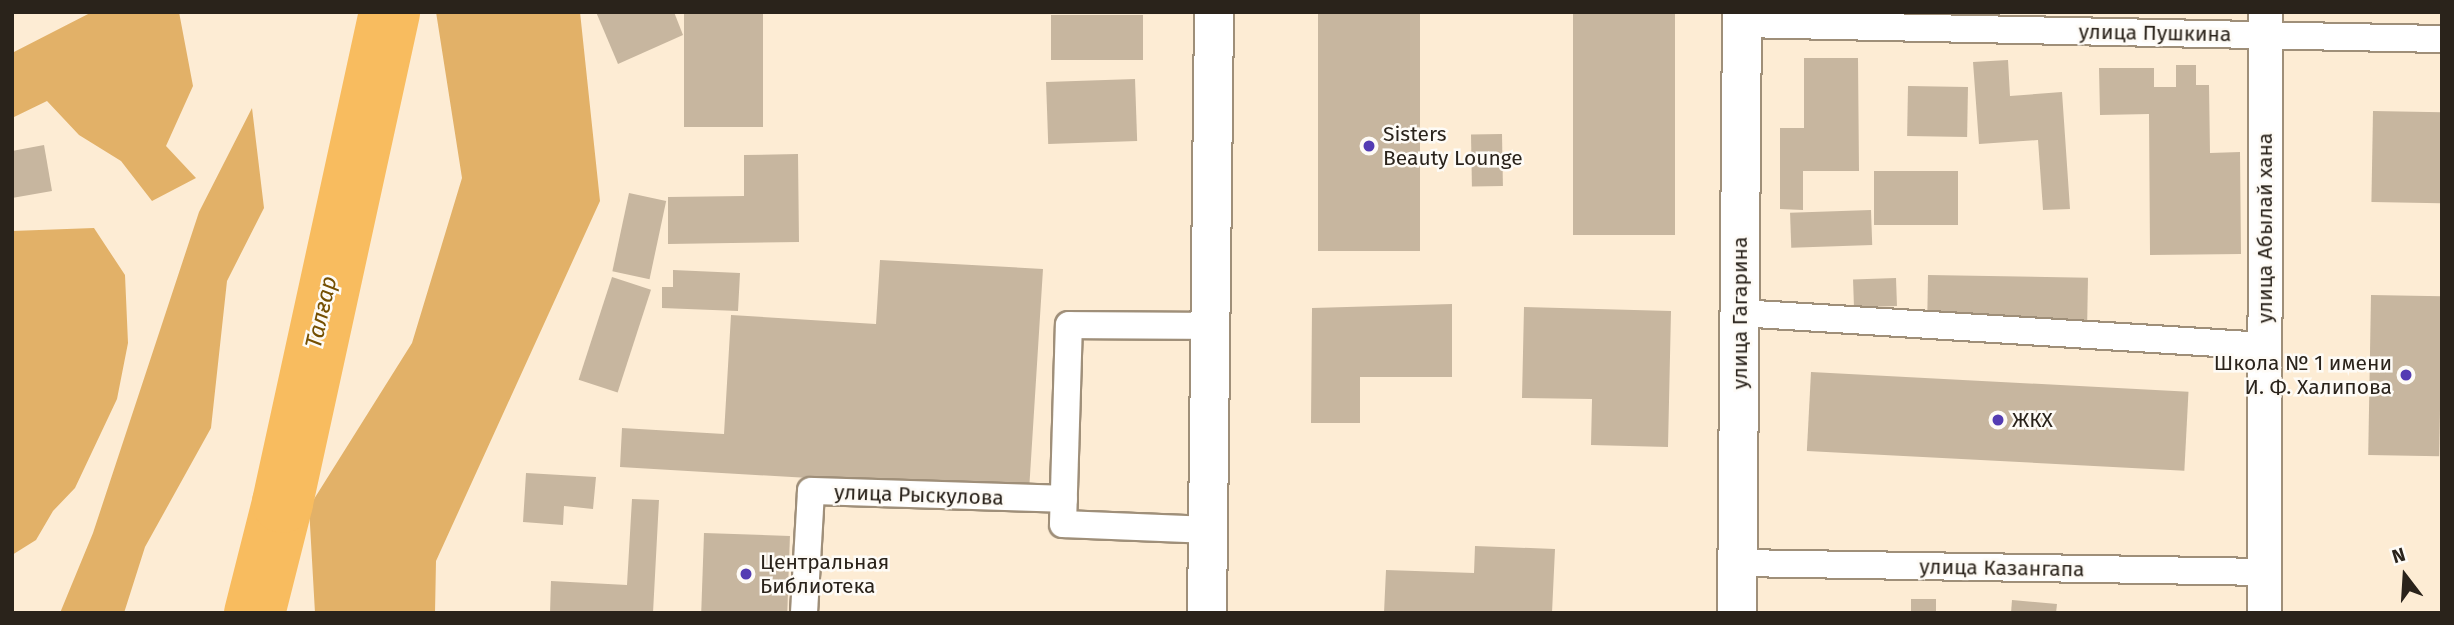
<!DOCTYPE html>
<meta charset="utf-8">
<style>
body{margin:0}
#map{position:relative;width:2454px;height:625px;overflow:hidden;background:#fdecd4;font-family:"Fira Sans",sans-serif}
div>[style]{position:absolute}
[style*='--x']{left:calc(var(--x)*1px);top:calc(var(--y)*1px);width:calc(var(--w)*1px);rotate:calc(var(--a)*1deg)}
.green>*{inset:0;background:#e2b168}
.river>*{height:61px;margin:-30.5px;padding:0 30.5px;transform-origin:30.5px;border-radius:30.5px;background:#f8bc5f}
.building>*{inset:0;background:#c7b69f;transform-origin:0 0}
.roads{filter:drop-shadow(2px 0 #9f8f79) drop-shadow(-2px 0 #9f8f79) drop-shadow(0 2px #9f8f79) drop-shadow(0 -2px #9f8f79)}
.minor>*{height:26px;margin:-13px;padding:0 13px;transform-origin:13px;border-radius:13px;background:#fff}
.tertiary>*{height:33px;margin:-16.5px;padding:0 16.5px;transform-origin:16.5px;border-radius:16.5px;background:#fff}
.secondary>*{height:38px;margin:-19px;padding:0 19px;transform-origin:19px;border-radius:19px;background:#fff}
.dots>*{width:19px;height:19px;translate:-50% -50%;box-sizing:border-box;border:4px solid #fefbf6;border-radius:50%}
span{translate:-50% -50%;white-space:nowrap;text-align:center;line-height:1.15;-webkit-text-stroke:5px #fefbf6;paint-order:stroke}
.street-label{font-size:21px;color:#2a231b}
.poi-label{font-size:21px;color:#2a231b}
.left{translate:0 -50%;text-align:left}
.right{translate:-100% -50%;text-align:right}
.water-label{font-size:23px;color:#754f01;font-style:italic}
.frame{position:absolute;inset:0;border:14px solid #2a231b;pointer-events:none}
.north{position:absolute;left:2370px;top:541px;width:70px;height:70px;-webkit-text-stroke:5px #fefbf6;paint-order:stroke;rotate:343deg;font-size:19px;font-weight:700;line-height:28px;text-align:center;color:#2a231b}
.north::after{content:'';display:block;margin:auto;width:24px;height:32px;background:#2a231b;clip-path:polygon(50% 0,100% 100%,50% 72%,0 100%)}
</style>
<div id="map">
<div class="green">
<i style="clip-path:polygon(92px 12px,179px 12px,193px 86px,166px 146px,196px 178px,152px 201px,121px 161px,79px 135px,47px 101px,12px 118px,12px 53px)"></i>
<i style="clip-path:polygon(436px 12px,580px 12px,600px 201px,436px 561px,435px 613px,315px 613px,309px 507px,412px 343px,462px 178px)"></i>
<i style="clip-path:polygon(252px 108px,264px 208px,227px 281px,211px 428px,145px 547px,124px 613px,60px 613px,93px 533px,199px 212px)"></i>
<i style="clip-path:polygon(94px 228px,125px 275px,128px 343px,117px 399px,75px 488px,53px 511px,36px 540px,12px 555px,12px 231px)"></i>
</div>
<div class="river">
<i style="--x:254;--y:613;--w:114;--a:-75.8"></i>
<i style="--x:282;--y:502;--w:502;--a:-77.68"></i>
</div>
<div class="building">
<i style="clip-path:polygon(596px 12px,674px 12px,683px 35px,618px 64px)"></i>
<i style="left:684px;top:12px;width:79px;height:115px"></i>
<i style="left:1318px;top:12px;width:102px;height:239px"></i>
<i style="left:1573px;top:12px;width:102px;height:223px"></i>
<i style="left:1051px;top:15px;width:92px;height:45px"></i>
<i style="clip-path:polygon(1804px 58px,1858px 58px,1859px 171px,1803px 171px,1803px 210px,1780px 209px,1780px 128px,1804px 128px)"></i>
<i style="clip-path:polygon(2008px 60px,2010px 96px,2062px 92px,2070px 209px,2043px 210px,2038px 140px,1979px 144px,1973px 62px)"></i>
<i style="clip-path:polygon(2176px 65px,2196px 65px,2196px 85px,2209px 85px,2210px 153px,2240px 152px,2241px 254px,2150px 255px,2149px 114px,2100px 115px,2099px 68px,2154px 68px,2154px 87px,2176px 87px)"></i>
<i style="left:1135px;top:79px;width:62px;height:89px;rotate:88deg"></i>
<i style="left:1908px;top:86px;width:60px;height:50px;rotate:1deg"></i>
<i style="left:2373px;top:111px;width:69px;height:91px;rotate:1deg"></i>
<i style="left:1502px;top:134px;width:52px;height:31px;rotate:89deg"></i>
<i style="clip-path:polygon(44px 145px,52px 191px,12px 198px,12px 151px)"></i>
<i style="clip-path:polygon(798px 154px,799px 242px,668px 244px,668px 197px,744px 196px,744px 155px)"></i>
<i style="left:1958px;top:171px;width:54px;height:84px;rotate:90deg"></i>
<i style="left:629px;top:193px;width:38px;height:80px;rotate:12deg"></i>
<i style="left:1871px;top:210px;width:35px;height:81px;rotate:88deg"></i>
<i style="clip-path:polygon(880px 260px,1043px 269px,1029px 491px,620px 467px,622px 428px,724px 434px,731px 315px,876px 324px)"></i>
<i style="clip-path:polygon(673px 270px,740px 273px,738px 311px,662px 308px,662px 287px,673px 287px)"></i>
<i style="left:1928px;top:275px;width:160px;height:46px;rotate:1deg"></i>
<i style="left:612px;top:277px;width:41px;height:108px;rotate:18deg"></i>
<i style="left:1896px;top:278px;width:28px;height:43px;rotate:88deg"></i>
<i style="left:2371px;top:295px;width:71px;height:160px;rotate:1deg"></i>
<i style="clip-path:polygon(1452px 304px,1452px 377px,1360px 377px,1360px 423px,1311px 423px,1312px 308px)"></i>
<i style="clip-path:polygon(1524px 307px,1671px 311px,1668px 447px,1591px 445px,1592px 399px,1522px 398px)"></i>
<i style="left:1811px;top:372px;width:378px;height:79px;rotate:3deg"></i>
<i style="clip-path:polygon(526px 473px,596px 477px,593px 509px,564px 506px,563px 525px,523px 522px)"></i>
<i style="clip-path:polygon(632px 499px,659px 500px,653px 613px,550px 613px,551px 581px,627px 585px)"></i>
<i style="left:704px;top:533px;width:86px;height:80px;rotate:2deg"></i>
<i style="clip-path:polygon(1475px 546px,1555px 549px,1552px 613px,1384px 613px,1386px 570px,1474px 573px)"></i>
<i style="left:1911px;top:599px;width:25px;height:14px"></i>
<i style="clip-path:polygon(2012px 600px,2057px 604px,2056px 613px,2011px 613px)"></i>
</div>
<div class="roads">
<div class="minor">
<i style="--x:1741;--y:24;--w:701;--a:1.23"></i>
<i style="--x:1740;--y:313;--w:526;--a:3.6"></i>
<i style="--x:1210;--y:530;--w:147;--a:-177.7"></i>
<i style="--x:1063;--y:524;--w:199;--a:-88.3"></i>
<i style="--x:1069;--y:325;--w:142;--a:0.4"></i>
<i style="--x:1739;--y:563;--w:526;--a:0.98"></i>
<i style="--x:804;--y:613;--w:122;--a:-86.7"></i>
<i style="--x:811;--y:491;--w:253;--a:1.8"></i>
</div>
<div class="tertiary">
<i style="--x:2264;--y:613;--w:601;--a:-89.9"></i>
</div>
<div class="secondary">
<i style="--x:1207;--y:613;--w:601;--a:-89.33"></i>
<i style="--x:1737;--y:613;--w:601;--a:-89.52"></i>
</div>
</div>
<div class="dots">
<i style="left:1369px;top:146px;background:#543cb3"></i>
<i style="left:2406px;top:375px;background:#543cb3"></i>
<i style="left:1998px;top:420px;background:#543cb3"></i>
<i style="left:746px;top:574px;background:#543cb3"></i>
</div>
<div class="street-label">
<span style="left:2155px;top:33px;rotate:1deg">улица Пушкина</span>
<span style="left:2265px;top:228px;rotate:-90deg">улица Абылай хана</span>
<span style="left:1740px;top:313px;rotate:-90deg">улица Гагарина</span>
<span style="left:919px;top:495px;rotate:2deg">улица Рыскулова</span>
<span style="left:2002px;top:568px;rotate:1deg">улица Казангапа</span>
</div>
<div class="poi-label">
<span class="left" style="left:1383px;top:146px">Sisters<br>Beauty Lounge</span>
<span class="right" style="left:2392px;top:375px">Школа № 1 имени<br>И. Ф. Халипова</span>
<span class="left" style="left:2012px;top:420px">ЖКХ</span>
<span class="left" style="left:760px;top:574px">Центральная<br>Библиотека</span>
</div>
<div class="water-label">
<span style="left:321px;top:312px;rotate:-77deg">Талғар</span>
</div>
<div class="frame"></div>
<div class="north">N</div>
</div>
